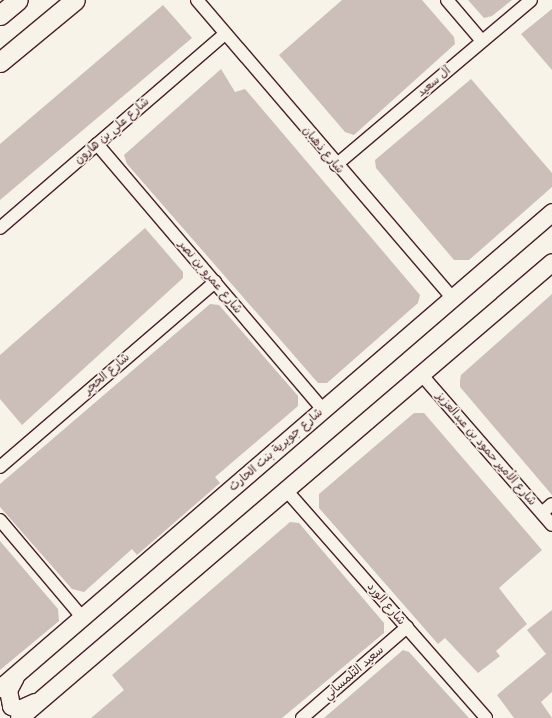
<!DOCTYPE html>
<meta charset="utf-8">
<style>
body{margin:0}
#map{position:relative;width:552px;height:718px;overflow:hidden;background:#f7f3e8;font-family:"Balsamiq Sans","Playpen Sans Arabic",sans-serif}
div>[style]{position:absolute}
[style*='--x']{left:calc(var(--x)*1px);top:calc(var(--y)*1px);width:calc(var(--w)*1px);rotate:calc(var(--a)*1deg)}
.building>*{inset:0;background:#ccbfb9}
.roads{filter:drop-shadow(1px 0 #4a1f2b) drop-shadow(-1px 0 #4a1f2b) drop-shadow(0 1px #4a1f2b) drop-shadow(0 -1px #4a1f2b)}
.street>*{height:12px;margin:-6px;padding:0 6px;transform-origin:6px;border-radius:6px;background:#f7f3e8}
.secondary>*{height:17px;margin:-8.5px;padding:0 8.5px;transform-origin:8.5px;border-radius:8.5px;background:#f7f3e8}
.primary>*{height:19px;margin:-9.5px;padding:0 9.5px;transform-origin:9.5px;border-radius:9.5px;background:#f7f3e8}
span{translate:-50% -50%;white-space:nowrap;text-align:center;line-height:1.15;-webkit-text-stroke:3.5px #f7f3e8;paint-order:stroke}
.street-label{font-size:12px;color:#4a1f2b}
</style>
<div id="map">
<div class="building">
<i style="clip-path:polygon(342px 0,422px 0,454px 37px,455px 44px,354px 135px,345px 132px,279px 55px)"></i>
<i style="clip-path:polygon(468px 0,512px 0,492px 16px,484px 18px)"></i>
<i style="clip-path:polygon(163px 5px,192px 38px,0 200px,0 144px)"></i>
<i style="clip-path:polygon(552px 9px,552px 70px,521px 34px)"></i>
<i style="clip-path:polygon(221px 69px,235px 92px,245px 89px,420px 295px,418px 303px,327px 383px,318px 383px,127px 164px,124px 155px)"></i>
<i style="clip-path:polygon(471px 79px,552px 173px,552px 187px,469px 260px,454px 260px,376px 168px,375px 160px)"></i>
<i style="clip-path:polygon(145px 228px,183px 272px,183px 278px,22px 425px,0 399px,0 355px)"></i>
<i style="clip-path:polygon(552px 294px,552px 495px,460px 387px,460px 381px,461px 375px)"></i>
<i style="clip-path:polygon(210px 304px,219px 305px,298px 396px,298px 406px,215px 477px,220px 483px,137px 555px,132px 549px,84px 592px,72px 589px,0 507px,0 484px)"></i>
<i style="clip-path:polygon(414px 413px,424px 413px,542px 550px,499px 588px,527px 624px,496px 651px,500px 656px,478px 673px,445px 638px,438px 644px,319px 508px,319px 494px)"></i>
<i style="clip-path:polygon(290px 522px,299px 523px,384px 623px,384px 633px,282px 718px,91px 718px,124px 690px,112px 675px)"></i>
<i style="clip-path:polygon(0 541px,58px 609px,59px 621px,0 670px)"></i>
<i style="clip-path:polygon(552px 610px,552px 692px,541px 702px,552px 718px,514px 718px,497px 695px,546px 654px,527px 630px)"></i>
<i style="clip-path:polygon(403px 650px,409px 652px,469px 718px,324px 718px)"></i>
</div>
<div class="roads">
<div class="street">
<i style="--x:197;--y:0;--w:392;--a:49.4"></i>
<i style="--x:447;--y:0;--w:54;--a:49.5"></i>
<i style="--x:97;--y:144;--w:349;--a:49.6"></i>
<i style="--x:336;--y:165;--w:255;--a:-40.2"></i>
<i style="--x:0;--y:228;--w:297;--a:-40.8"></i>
<i style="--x:420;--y:373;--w:201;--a:49"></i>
<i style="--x:0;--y:467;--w:284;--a:-40.7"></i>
<i style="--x:286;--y:490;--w:303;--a:48.7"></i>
<i style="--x:542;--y:513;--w:13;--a:-42"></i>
<i style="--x:0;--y:520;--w:127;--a:49.8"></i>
<i style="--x:302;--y:718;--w:139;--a:-40.9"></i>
</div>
<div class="secondary">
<i style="--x:15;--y:677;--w:15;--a:118"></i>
<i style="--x:8;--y:690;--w:16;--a:79"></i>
<i style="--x:11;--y:706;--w:9;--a:21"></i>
<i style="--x:19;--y:709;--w:17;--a:-24"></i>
<i style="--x:0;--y:688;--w:729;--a:-40.77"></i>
<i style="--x:19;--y:718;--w:701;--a:-40.55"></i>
</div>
<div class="primary">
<i style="--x:0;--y:15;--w:23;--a:-40"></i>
<i style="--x:0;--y:62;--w:97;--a:-39.6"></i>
</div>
</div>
<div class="street-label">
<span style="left:434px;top:82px;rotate:-40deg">آل سعيد</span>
<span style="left:112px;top:131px;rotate:-41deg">شارع علي بن هارون</span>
<span style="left:323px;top:150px;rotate:50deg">شارع ذهبان</span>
<span style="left:210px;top:277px;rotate:50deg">شارع عمرو بن نصر</span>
<span style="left:107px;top:374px;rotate:-41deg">شارع الحجر</span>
<span style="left:486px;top:449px;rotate:49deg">شارع الأمير حمود بن عبدالعزيز</span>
<span style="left:276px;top:450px;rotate:-41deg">شارع جويرية بنت الحارث</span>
<span style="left:386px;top:604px;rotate:49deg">شارع الورد</span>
<span style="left:354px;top:673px;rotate:-41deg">سعيد التلمساني</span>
</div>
</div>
